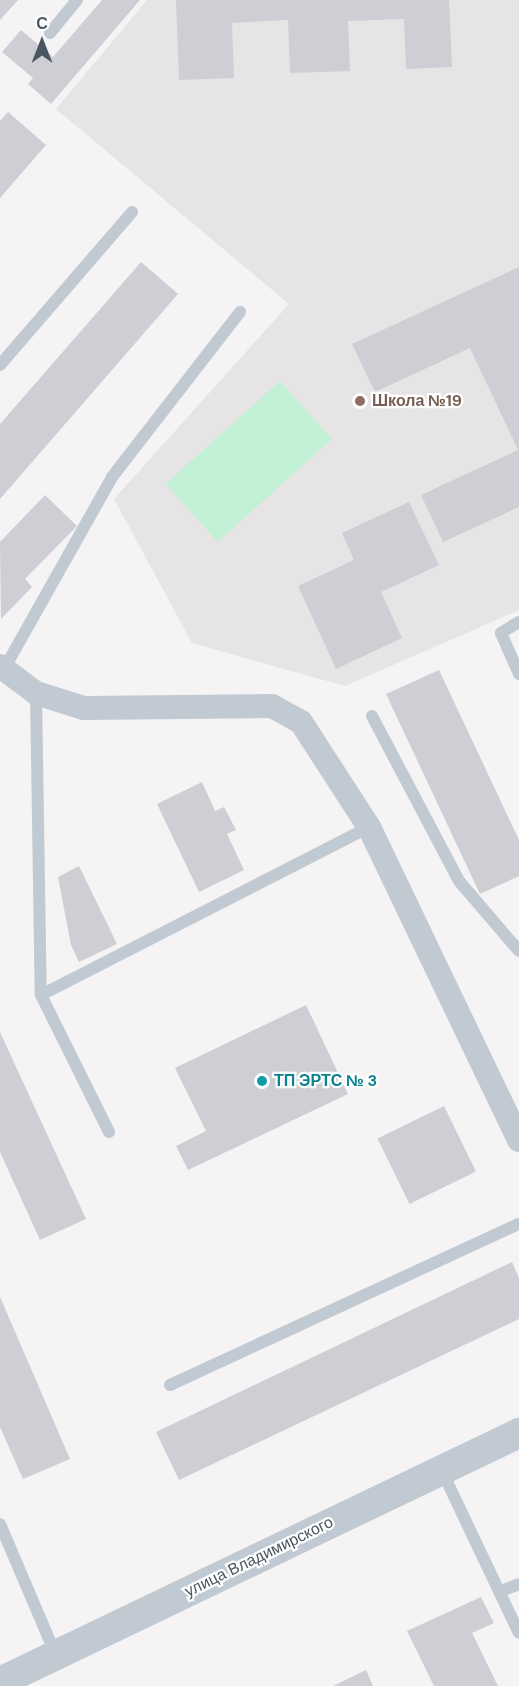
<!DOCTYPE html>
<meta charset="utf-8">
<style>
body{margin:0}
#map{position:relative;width:519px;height:1686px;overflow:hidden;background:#f5f3f3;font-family:"DM Sans",sans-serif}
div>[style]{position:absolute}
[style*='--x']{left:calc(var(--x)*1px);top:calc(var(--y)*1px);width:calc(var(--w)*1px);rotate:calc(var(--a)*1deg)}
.education>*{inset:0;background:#e6e4e5}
.green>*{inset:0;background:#c3f1d5;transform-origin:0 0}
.building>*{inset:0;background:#cdcfd5;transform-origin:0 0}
.service>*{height:12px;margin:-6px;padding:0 6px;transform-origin:6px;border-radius:6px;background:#c1cad2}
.minor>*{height:24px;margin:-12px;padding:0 12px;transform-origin:12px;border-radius:12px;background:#c1cad2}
.tertiary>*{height:30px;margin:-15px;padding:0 15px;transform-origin:15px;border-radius:15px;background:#c1cad2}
.dots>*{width:16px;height:16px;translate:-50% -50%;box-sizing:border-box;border:3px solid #fff;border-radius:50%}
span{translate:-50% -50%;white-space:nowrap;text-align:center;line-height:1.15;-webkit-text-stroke:4.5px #fff;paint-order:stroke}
.education-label{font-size:16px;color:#785e54;font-weight:700}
.left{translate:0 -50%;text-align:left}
.culture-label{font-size:16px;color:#0d838f;font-weight:700}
.street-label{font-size:16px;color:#4a5661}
.north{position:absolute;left:12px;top:12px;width:60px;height:60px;-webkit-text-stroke:4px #fff;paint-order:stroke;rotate:0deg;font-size:16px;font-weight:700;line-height:24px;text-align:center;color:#4a5661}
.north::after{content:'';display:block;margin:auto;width:21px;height:27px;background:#4a5661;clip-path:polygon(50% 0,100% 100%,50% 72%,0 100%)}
</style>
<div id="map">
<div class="education">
<i style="clip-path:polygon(147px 0,519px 0,519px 610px,345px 686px,192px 643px,114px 499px,289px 304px,56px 109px)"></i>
</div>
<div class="green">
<i style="left:280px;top:381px;width:78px;height:154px;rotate:48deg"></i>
</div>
<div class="building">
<i style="clip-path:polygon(0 0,18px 0,0 20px)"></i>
<i style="clip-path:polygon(102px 0,140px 0,51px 104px,28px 84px,33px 78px,2px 52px,21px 30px,53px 57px)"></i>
<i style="clip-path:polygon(176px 0,449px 0,452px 67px,406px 69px,404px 19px,348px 21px,350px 71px,290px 73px,288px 20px,232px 23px,234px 78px,179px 80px)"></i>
<i style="clip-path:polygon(8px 112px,46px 145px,0 198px,0 121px)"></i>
<i style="clip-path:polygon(141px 262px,178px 294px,0 499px,0 424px)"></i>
<i style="clip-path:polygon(519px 267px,519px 507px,443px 542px,421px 495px,518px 450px,470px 348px,375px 392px,352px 344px)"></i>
<i style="clip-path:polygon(45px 495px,77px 526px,25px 579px,32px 587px,1px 619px,0 542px)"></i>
<i style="clip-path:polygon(409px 502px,439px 565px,381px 592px,402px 638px,336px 669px,298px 586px,354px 560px,342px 533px)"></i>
<i style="clip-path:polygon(439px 670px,519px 840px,519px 876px,480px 894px,386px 694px)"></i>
<i style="clip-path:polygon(202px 782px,215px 811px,224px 807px,236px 830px,227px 834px,244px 870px,199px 892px,157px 804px)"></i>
<i style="clip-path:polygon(79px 866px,117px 944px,79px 962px,71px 945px,58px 877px)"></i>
<i style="clip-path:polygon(306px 1005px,348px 1094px,188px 1170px,176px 1146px,206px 1131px,175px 1068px)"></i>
<i style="clip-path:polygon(0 1032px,86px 1219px,40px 1240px,0 1152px)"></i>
<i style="left:444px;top:1106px;width:73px;height:74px;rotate:64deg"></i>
<i style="clip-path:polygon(512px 1262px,519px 1278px,519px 1319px,179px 1480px,156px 1432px)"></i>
<i style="clip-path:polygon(0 1297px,70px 1459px,23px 1479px,0 1427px)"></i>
<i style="clip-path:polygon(481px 1597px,494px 1623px,472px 1633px,498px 1686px,434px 1686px,407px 1631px)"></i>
<i style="clip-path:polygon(366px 1670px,373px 1686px,333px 1686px)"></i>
</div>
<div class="service">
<i style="--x:50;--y:33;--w:43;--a:-50.7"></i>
<i style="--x:0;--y:365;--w:202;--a:-49.2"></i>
<i style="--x:519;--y:622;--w:21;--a:149"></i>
<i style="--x:501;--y:633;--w:45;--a:66.3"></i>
<i style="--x:4;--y:669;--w:220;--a:-60.6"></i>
<i style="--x:112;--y:477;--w:209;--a:-52.2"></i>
<i style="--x:36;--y:693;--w:302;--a:89.1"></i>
<i style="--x:372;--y:716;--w:187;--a:62.2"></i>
<i style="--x:459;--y:881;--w:92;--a:49.4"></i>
<i style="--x:109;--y:1132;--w:153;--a:-116.4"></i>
<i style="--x:41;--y:995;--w:369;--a:-27.1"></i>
<i style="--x:170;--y:1385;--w:384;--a:-24.8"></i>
<i style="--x:442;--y:1471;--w:179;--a:64.6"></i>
<i style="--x:0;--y:1524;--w:142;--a:66.9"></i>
<i style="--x:501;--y:1591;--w:19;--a:-21"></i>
</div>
<div class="minor">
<i style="--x:0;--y:666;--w:45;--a:36.9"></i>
<i style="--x:36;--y:693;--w:50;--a:17.4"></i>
<i style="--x:84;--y:708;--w:188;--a:-0.6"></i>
<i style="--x:272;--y:706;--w:33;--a:29"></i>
<i style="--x:301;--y:722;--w:125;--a:57.1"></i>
<i style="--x:369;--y:827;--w:347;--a:64.4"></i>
</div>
<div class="tertiary">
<i style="--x:0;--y:1682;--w:576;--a:-25.63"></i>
</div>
<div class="dots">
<i style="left:360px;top:401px;background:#8d6e63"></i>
<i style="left:262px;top:1081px;background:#0f9aa8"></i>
</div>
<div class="education-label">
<span class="left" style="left:372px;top:401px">Школа №19</span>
</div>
<div class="culture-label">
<span class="left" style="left:274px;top:1081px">ТП ЭРТС № 3</span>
</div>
<div class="street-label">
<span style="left:259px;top:1557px;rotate:-26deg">улица Владимирского</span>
</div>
<div class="north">С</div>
</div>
